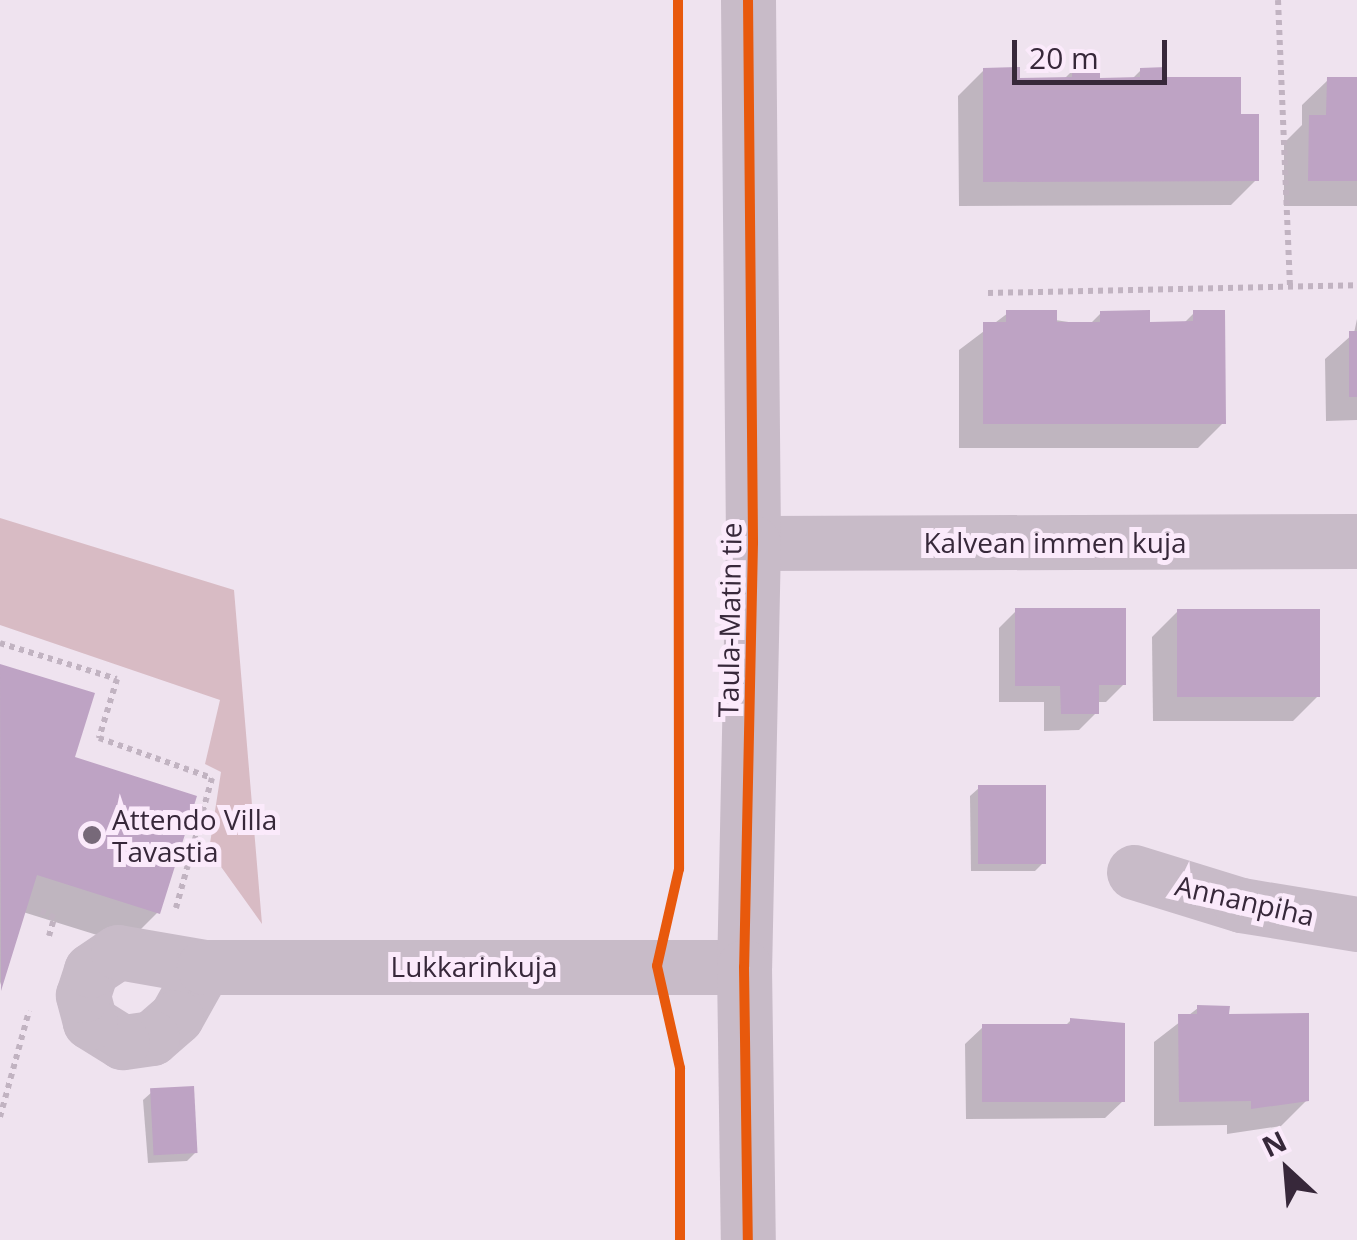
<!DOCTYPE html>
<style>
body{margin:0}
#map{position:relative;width:1357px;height:1240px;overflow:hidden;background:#efe3ef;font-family:"Open Sans",sans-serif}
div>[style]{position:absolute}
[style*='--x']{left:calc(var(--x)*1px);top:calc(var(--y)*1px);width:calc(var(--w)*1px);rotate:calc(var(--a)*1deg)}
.green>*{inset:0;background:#d8bbc4}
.shadow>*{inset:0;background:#0003}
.building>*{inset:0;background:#bea3c4;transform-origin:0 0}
.path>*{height:6px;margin-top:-3px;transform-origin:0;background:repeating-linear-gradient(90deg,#c1b3c1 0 5px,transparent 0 10px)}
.minor>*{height:55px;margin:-27.5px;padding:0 27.5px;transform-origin:27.5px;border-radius:27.5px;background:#c8bbc8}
.tertiary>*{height:55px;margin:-27.5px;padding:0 27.5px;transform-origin:27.5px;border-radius:27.5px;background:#c8bbc8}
.cycleway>*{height:10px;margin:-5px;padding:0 5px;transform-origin:5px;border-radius:5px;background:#e8590c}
.dots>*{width:28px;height:28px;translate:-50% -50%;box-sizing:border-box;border:5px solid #fbeafb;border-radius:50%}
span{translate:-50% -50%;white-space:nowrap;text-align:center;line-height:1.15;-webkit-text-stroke:10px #fbeafb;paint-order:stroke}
.street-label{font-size:28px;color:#37283a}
.poi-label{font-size:28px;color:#37283a}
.left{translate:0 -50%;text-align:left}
.north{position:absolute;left:1237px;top:1120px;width:100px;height:100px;-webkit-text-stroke:8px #fbeafb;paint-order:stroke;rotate:334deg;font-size:28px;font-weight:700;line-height:40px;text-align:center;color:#37283a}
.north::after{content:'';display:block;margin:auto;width:35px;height:45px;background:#37283a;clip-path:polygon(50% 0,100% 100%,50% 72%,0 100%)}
.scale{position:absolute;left:1012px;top:40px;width:155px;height:45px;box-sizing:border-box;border:5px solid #37283a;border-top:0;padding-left:12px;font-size:30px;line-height:35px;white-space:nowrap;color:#37283a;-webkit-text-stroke:8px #fbeafb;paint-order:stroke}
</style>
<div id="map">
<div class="green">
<i style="clip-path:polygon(0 518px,234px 590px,262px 924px,209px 850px,221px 772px,205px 764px,220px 700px,0 625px)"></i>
</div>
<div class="shadow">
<i style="clip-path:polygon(984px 70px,1017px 80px,1064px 79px,1073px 70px,1098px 80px,1131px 80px,1141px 70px,1238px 117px,1256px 180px,1231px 205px,959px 206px,958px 96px)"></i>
<i style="clip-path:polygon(1328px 80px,1357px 80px,1357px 206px,1284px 206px,1284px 143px,1302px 125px,1302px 105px)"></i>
<i style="clip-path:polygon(1008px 313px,1089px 325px,1101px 313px,1147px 324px,1183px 324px,1194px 313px,1223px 423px,1198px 448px,959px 448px,959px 350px)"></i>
<i style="clip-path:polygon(1357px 319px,1357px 420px,1326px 421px,1325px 359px,1354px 333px)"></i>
<i style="clip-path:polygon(1016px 611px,1124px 684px,1106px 702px,1096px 702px,1096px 713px,1079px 730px,1044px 731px,1044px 702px,999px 702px,999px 628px)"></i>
<i style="clip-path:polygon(1178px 611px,1318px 696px,1293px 721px,1153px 721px,1152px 637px)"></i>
<i style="clip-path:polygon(0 666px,92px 695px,71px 759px,158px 912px,126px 944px,23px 912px,0 985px)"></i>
<i style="clip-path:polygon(979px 788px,1044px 862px,1035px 871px,971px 871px,970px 796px)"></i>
<i style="clip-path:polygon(1198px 1008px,1227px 1016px,1307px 1100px,1281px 1126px,1227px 1134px,1227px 1125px,1154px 1126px,1154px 1042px)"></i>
<i style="clip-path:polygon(1071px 1020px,1123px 1101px,1105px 1118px,966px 1119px,965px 1044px,983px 1027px,1064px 1027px)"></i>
<i style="clip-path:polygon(152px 1092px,196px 1152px,187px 1161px,148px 1163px,143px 1100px)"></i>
</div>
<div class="building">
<i style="clip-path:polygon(1020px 67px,1020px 78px,1072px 77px,1072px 67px,1100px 67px,1100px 78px,1140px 77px,1140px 68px,1167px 67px,1166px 77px,1241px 77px,1241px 114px,1259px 114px,1259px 181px,983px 182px,983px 68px)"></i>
<i style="clip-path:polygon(1327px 77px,1357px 77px,1357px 181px,1308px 181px,1309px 115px,1326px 115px)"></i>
<i style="clip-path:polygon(1006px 310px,1057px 310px,1057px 322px,1100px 322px,1100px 311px,1150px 310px,1150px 322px,1193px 321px,1193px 310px,1225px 310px,1226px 424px,983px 424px,983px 322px,1006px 322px)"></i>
<i style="left:1349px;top:331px;width:8px;height:66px"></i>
<i style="clip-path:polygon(1015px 608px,1126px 608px,1126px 685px,1099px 685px,1099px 714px,1061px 714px,1060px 686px,1015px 686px)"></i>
<i style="left:1177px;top:609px;width:143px;height:88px"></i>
<i style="clip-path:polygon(0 664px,95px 693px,75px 757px,197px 796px,160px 914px,37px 875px,1px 991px)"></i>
<i style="left:978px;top:785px;width:68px;height:79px"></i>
<i style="clip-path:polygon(1197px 1005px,1230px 1006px,1229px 1014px,1309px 1013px,1309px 1101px,1251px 1109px,1251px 1101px,1179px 1102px,1178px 1014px,1197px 1014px)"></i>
<i style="clip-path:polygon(1070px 1018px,1125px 1023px,1125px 1102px,982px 1102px,982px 1024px,1070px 1024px)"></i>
<i style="left:194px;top:1086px;width:67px;height:44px;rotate:87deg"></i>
</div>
<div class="path">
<i style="--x:1278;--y:0;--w:286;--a:87.6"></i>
<i style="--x:988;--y:293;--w:369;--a:-1.2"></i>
<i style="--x:0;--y:643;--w:122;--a:17.1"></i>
<i style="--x:117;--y:679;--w:62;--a:107"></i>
<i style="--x:99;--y:738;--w:120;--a:19.5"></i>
<i style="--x:212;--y:778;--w:135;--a:105.5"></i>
<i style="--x:41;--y:911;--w:16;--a:27"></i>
<i style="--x:49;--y:936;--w:19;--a:-74"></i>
<i style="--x:0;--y:1117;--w:110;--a:-74.7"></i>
</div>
<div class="minor">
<i style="--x:753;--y:543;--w:604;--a:-0.19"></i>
<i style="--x:1134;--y:872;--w:112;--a:17.1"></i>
<i style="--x:1241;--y:905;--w:118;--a:9.3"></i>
<i style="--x:204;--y:967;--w:57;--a:119.2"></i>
<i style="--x:176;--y:1017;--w:32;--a:139"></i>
<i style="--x:152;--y:1038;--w:30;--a:172"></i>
<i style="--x:122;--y:1042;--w:38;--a:-148"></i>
<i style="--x:90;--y:1022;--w:28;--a:-105"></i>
<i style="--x:83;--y:995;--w:26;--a:-72"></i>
<i style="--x:91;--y:970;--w:32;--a:-34"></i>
<i style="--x:118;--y:952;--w:87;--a:9.9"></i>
<i style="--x:204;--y:967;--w:540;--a:0"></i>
</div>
<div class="tertiary">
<i style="--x:748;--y:0;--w:543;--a:89.47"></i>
<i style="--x:753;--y:543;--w:424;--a:91.2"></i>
<i style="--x:744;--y:967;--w:273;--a:89.2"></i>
</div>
<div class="cycleway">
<i style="--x:678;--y:0;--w:869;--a:89.93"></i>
<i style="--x:679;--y:869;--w:99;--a:102.8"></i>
<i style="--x:657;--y:966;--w:105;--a:77.3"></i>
<i style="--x:680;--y:1068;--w:172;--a:90"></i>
<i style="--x:748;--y:0;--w:543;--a:89.47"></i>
<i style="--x:753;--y:543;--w:424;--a:91.2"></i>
<i style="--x:744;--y:967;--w:273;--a:89.2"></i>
</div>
<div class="dots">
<i style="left:92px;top:835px;background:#776979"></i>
</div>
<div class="street-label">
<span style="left:1055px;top:542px">Kalvean immen kuja</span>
<span style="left:729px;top:620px;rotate:-89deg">Taula-Matin tie</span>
<span style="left:1245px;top:900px;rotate:13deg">Annanpiha</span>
<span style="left:474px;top:966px">Lukkarinkuja</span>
</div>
<div class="poi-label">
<span class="left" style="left:112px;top:835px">Attendo Villa<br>Tavastia</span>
</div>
<div class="north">N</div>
<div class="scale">20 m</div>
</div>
